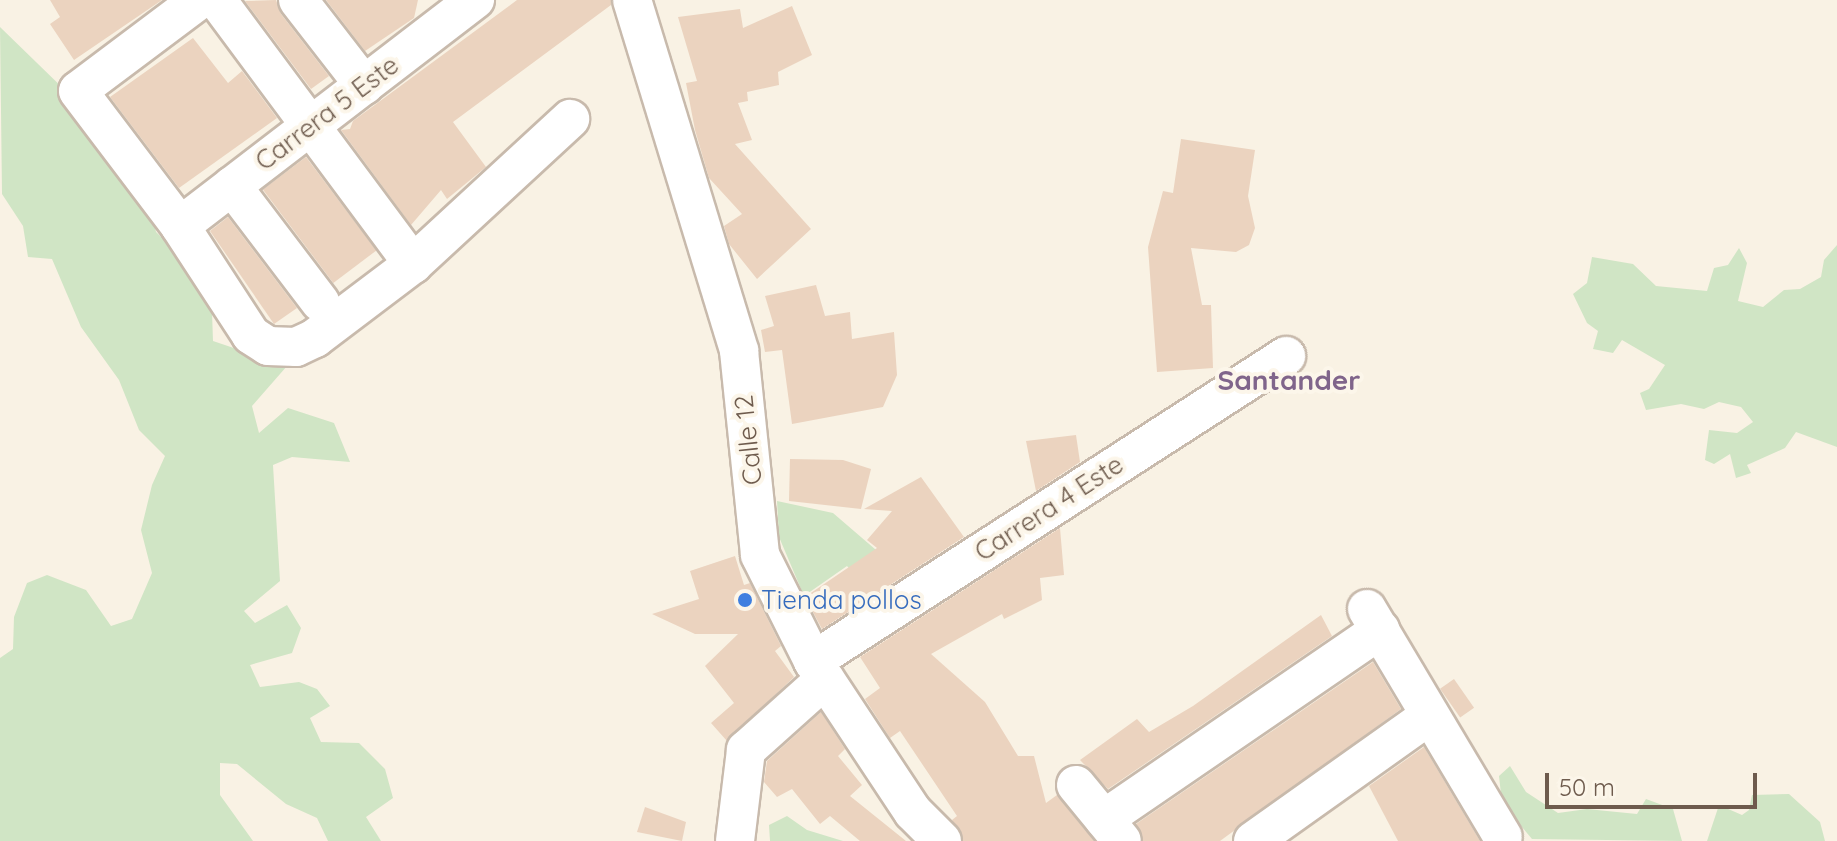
<!DOCTYPE html>
<style>
body{margin:0}
#map{position:relative;width:1837px;height:841px;overflow:hidden;background:#f9f2e4;font-family:Quicksand,sans-serif}
div>[style]{position:absolute}
[style*='--x']{left:calc(var(--x)*1px);top:calc(var(--y)*1px);width:calc(var(--w)*1px);rotate:calc(var(--a)*1deg)}
.green>*{inset:0;background:#d0e5c5}
.building>*{inset:0;background:#ebd3bf;transform-origin:0 0}
.roads{filter:drop-shadow(2px 0 #c8baac) drop-shadow(-2px 0 #c8baac) drop-shadow(0 2px #c8baac) drop-shadow(0 -2px #c8baac)}
.minor>*{height:38px;margin:-19px;padding:0 19px;transform-origin:19px;border-radius:19px;background:#fff}
.dots>*{width:22px;height:22px;translate:-50% -50%;box-sizing:border-box;border:4px solid #fcf6ea;border-radius:50%}
span{translate:-50% -50%;white-space:nowrap;text-align:center;line-height:1.15;-webkit-text-stroke:8px #fcf6ea;paint-order:stroke}
.street-label{font-size:26px;color:#6e5b4d}
.shop-label{font-size:26px;color:#366cbe}
.left{translate:0 -50%;text-align:left}
.neighbourhood-label{font-size:28px;color:#80658b;font-weight:700}
.scale{position:absolute;left:1545px;top:773px;width:212px;height:36px;box-sizing:border-box;border:4px solid #6e5b4d;border-top:0;padding-left:10px;font-size:24px;line-height:28px;white-space:nowrap;color:#6e5b4d;-webkit-text-stroke:6px #fcf6ea;paint-order:stroke}
</style>
<div id="map">
<div class="green">
<i style="clip-path:polygon(0 27px,72px 97px,149px 197px,156px 232px,179px 254px,212px 312px,213px 341px,287px 366px,252px 406px,259px 433px,288px 408px,334px 423px,350px 462px,292px 457px,273px 465px,280px 581px,244px 611px,255px 623px,287px 605px,301px 628px,292px 653px,250px 665px,260px 687px,299px 682px,317px 689px,330px 706px,310px 718px,321px 742px,359px 743px,385px 769px,393px 798px,366px 817px,381px 841px,328px 841px,317px 818px,286px 804px,237px 764px,220px 763px,220px 795px,253px 841px,0 841px,0 658px,13px 649px,14px 617px,27px 583px,47px 575px,86px 590px,111px 626px,132px 619px,152px 573px,141px 530px,152px 485px,165px 456px,139px 430px,119px 380px,81px 327px,52px 259px,28px 257px,23px 226px,2px 194px)"></i>
<i style="clip-path:polygon(1837px 245px,1837px 447px,1796px 432px,1785px 448px,1747px 465px,1751px 473px,1736px 478px,1730px 454px,1714px 464px,1705px 460px,1709px 430px,1737px 433px,1753px 422px,1741px 407px,1719px 402px,1704px 409px,1681px 404px,1646px 410px,1640px 393px,1649px 389px,1665px 365px,1622px 340px,1613px 353px,1593px 349px,1598px 331px,1587px 323px,1573px 294px,1587px 283px,1592px 257px,1633px 264px,1656px 286px,1707px 291px,1714px 268px,1728px 265px,1739px 248px,1747px 263px,1738px 301px,1763px 307px,1784px 290px,1800px 289px,1821px 277px,1824px 260px)"></i>
<i style="clip-path:polygon(777px 501px,833px 513px,890px 562px,861px 582px,847px 566px,804px 596px,779px 537px)"></i>
<i style="clip-path:polygon(1510px 766px,1526px 792px,1558px 813px,1587px 809px,1637px 814px,1646px 799px,1673px 809px,1682px 841px,1532px 839px,1502px 803px,1499px 776px)"></i>
<i style="clip-path:polygon(1789px 794px,1820px 822px,1825px 841px,1707px 841px,1719px 805px,1742px 815px,1749px 810px,1752px 795px)"></i>
<i style="clip-path:polygon(787px 816px,807px 830px,843px 841px,770px 841px,769px 825px)"></i>
</div>
<div class="building">
<i style="clip-path:polygon(50px 0,162px 0,74px 60px,50px 24px,60px 17px)"></i>
<i style="clip-path:polygon(276px 0,281px 14px,329px 76px,311px 89px,245px 1px)"></i>
<i style="clip-path:polygon(326px 0,418px 0,414px 18px,365px 51px)"></i>
<i style="clip-path:polygon(517px 0,611px 0,611px 5px,453px 122px,486px 167px,447px 199px,441px 190px,411px 225px,341px 130px,350px 129px,353px 121px)"></i>
<i style="clip-path:polygon(792px 6px,812px 55px,778px 72px,779px 85px,747px 92px,748px 101px,738px 103px,752px 140px,735px 144px,811px 229px,757px 279px,729px 244px,724px 226px,742px 214px,709px 178px,695px 130px,686px 83px,697px 81px,678px 17px,740px 9px,743px 28px)"></i>
<i style="clip-path:polygon(193px 38px,228px 83px,242px 71px,277px 118px,179px 188px,110px 97px)"></i>
<i style="clip-path:polygon(1181px 139px,1255px 150px,1248px 196px,1255px 228px,1249px 245px,1236px 252px,1191px 248px,1202px 305px,1211px 305px,1213px 368px,1157px 372px,1148px 247px,1163px 191px,1173px 193px)"></i>
<i style="left:306px;top:157px;width:117px;height:54px;rotate:53deg"></i>
<i style="clip-path:polygon(228px 217px,297px 308px,274px 324px,210px 231px)"></i>
<i style="clip-path:polygon(816px 285px,825px 316px,850px 312px,852px 339px,894px 332px,897px 375px,883px 407px,792px 424px,782px 350px,765px 352px,761px 330px,774px 326px,765px 296px)"></i>
<i style="clip-path:polygon(1076px 435px,1080px 462px,1036px 491px,1026px 441px)"></i>
<i style="clip-path:polygon(790px 459px,843px 460px,871px 469px,861px 509px,789px 501px)"></i>
<i style="clip-path:polygon(921px 477px,964px 537px,822px 629px,805px 597px,877px 548px,867px 540px,892px 511px,864px 509px)"></i>
<i style="clip-path:polygon(1060px 528px,1064px 575px,1040px 578px,1042px 600px,1004px 619px,1002px 614px,931px 654px,985px 702px,1018px 756px,1034px 756px,1046px 803px,1057px 795px,1094px 841px,963px 841px,952px 820px,957px 816px,900px 731px,890px 738px,865px 699px,880px 688px,860px 657px)"></i>
<i style="clip-path:polygon(735px 556px,744px 585px,750px 583px,781px 646px,775px 651px,794px 677px,727px 741px,711px 723px,734px 703px,705px 666px,738px 634px,695px 634px,652px 614px,699px 599px,690px 571px)"></i>
<i style="clip-path:polygon(1321px 615px,1332px 636px,1108px 789px,1080px 760px,1137px 719px,1149px 732px,1193px 706px)"></i>
<i style="clip-path:polygon(1373px 662px,1401px 709px,1220px 841px,1143px 841px,1136px 824px)"></i>
<i style="left:1454px;top:679px;width:35px;height:17px;rotate:55deg"></i>
<i style="clip-path:polygon(821px 712px,845px 749px,838px 756px,862px 785px,850px 796px,906px 841px,860px 841px,830px 816px,820px 824px,792px 789px,777px 797px,764px 782px,767px 761px)"></i>
<i style="clip-path:polygon(1424px 747px,1480px 841px,1398px 841px,1369px 786px)"></i>
<i style="clip-path:polygon(645px 807px,686px 822px,682px 841px,637px 832px)"></i>
</div>
<div class="roads">
<div class="minor">
<i style="--x:199;--y:0;--w:151;--a:143.1"></i>
<i style="--x:78;--y:91;--w:169;--a:52.9"></i>
<i style="--x:180;--y:226;--w:130;--a:56.9"></i>
<i style="--x:251;--y:335;--w:20;--a:33"></i>
<i style="--x:268;--y:346;--w:28;--a:2"></i>
<i style="--x:296;--y:347;--w:21;--a:-25"></i>
<i style="--x:315;--y:338;--w:123;--a:-37.1"></i>
<i style="--x:413;--y:264;--w:214;--a:-42.7"></i>
<i style="--x:217;--y:0;--w:329;--a:53.4"></i>
<i style="--x:298;--y:0;--w:108;--a:52.2"></i>
<i style="--x:632;--y:0;--w:367;--a:73"></i>
<i style="--x:739;--y:351;--w:205;--a:84.1"></i>
<i style="--x:760;--y:555;--w:119;--a:63.4"></i>
<i style="--x:813;--y:661;--w:181;--a:56.5"></i>
<i style="--x:913;--y:812;--w:41;--a:45"></i>
<i style="--x:232;--y:186;--w:146;--a:52.8"></i>
<i style="--x:180;--y:226;--w:372;--a:-37.5"></i>
<i style="--x:1367;--y:609;--w:265;--a:59.2"></i>
<i style="--x:813;--y:661;--w:563;--a:-32.81"></i>
<i style="--x:1076;--y:785;--w:72;--a:50.6"></i>
<i style="--x:1104;--y:819;--w:335;--a:-34.4"></i>
<i style="--x:735;--y:841;--w:92;--a:-83.1"></i>
<i style="--x:746;--y:750;--w:106;--a:-41.9"></i>
<i style="--x:1253;--y:841;--w:216;--a:-35.4"></i>
</div>
</div>
<div class="dots">
<i style="left:745px;top:600px;background:#3f7fe0"></i>
</div>
<div class="street-label">
<span style="left:327px;top:113px;rotate:-37deg">Carrera 5 Este</span>
<span style="left:748px;top:440px;rotate:-96deg">Calle 12</span>
<span style="left:1049px;top:508px;rotate:-33deg">Carrera 4 Este</span>
</div>
<div class="shop-label">
<span class="left" style="left:761px;top:600px">Tienda pollos</span>
</div>
<div class="neighbourhood-label">
<span style="left:1289px;top:380px">Santander</span>
</div>
<div class="scale">50 m</div>
</div>
